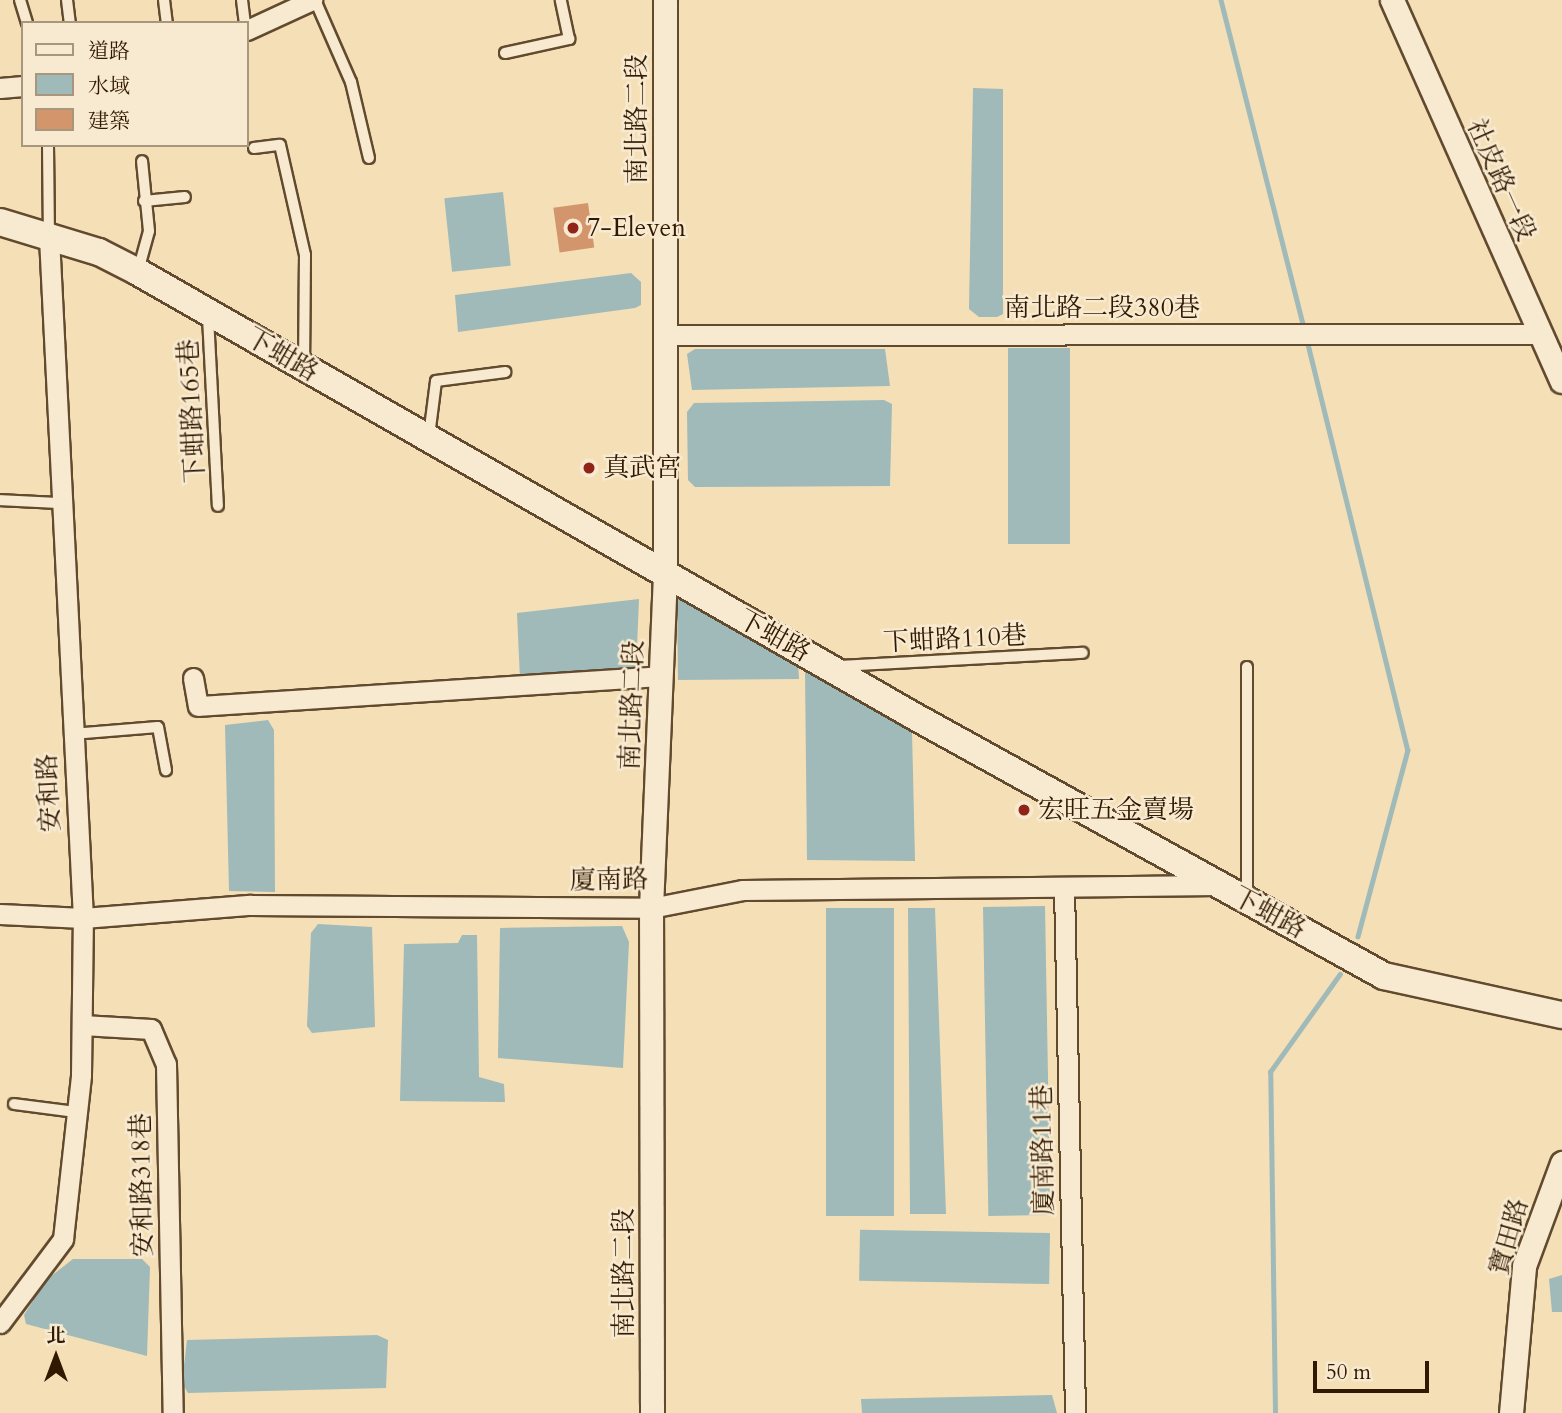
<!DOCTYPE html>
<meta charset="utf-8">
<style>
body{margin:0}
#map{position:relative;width:1562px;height:1413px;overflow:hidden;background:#f4dfb7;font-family:Cardo,"Noto Serif TC",serif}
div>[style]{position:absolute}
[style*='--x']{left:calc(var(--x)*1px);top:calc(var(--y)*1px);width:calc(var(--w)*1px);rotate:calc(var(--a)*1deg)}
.water>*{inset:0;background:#9fbab8;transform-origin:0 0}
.stream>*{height:4.5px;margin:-2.25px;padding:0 2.25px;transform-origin:2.25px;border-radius:2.25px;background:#9fbab8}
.building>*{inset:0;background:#d3966c;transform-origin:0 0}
.roads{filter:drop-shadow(2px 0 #624a2e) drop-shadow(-2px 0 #624a2e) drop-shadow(0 2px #624a2e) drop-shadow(0 -2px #624a2e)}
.service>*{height:10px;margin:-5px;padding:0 5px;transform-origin:5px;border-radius:5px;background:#f8ead0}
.minor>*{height:19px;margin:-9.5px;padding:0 9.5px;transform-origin:9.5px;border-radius:9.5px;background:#f8ead0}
.tertiary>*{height:23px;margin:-11.5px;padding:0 11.5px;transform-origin:11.5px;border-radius:11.5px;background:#f8ead0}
.secondary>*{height:26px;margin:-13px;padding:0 13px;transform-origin:13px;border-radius:13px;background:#f8ead0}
.dots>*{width:19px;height:19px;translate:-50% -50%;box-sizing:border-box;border:4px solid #f8ead0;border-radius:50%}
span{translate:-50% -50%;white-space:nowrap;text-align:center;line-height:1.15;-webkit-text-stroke:5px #f8ead0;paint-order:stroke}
.street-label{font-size:26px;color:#311801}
.poi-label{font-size:26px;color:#311801}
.left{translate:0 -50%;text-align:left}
.legend{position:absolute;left:21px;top:21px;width:228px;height:126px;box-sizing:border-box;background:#f8ead0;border:2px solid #a8967d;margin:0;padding:9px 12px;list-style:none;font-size:21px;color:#311801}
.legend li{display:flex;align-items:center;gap:14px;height:35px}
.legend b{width:35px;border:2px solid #a8967d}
.north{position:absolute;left:21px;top:1322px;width:70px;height:70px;-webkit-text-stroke:5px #f8ead0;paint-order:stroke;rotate:0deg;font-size:19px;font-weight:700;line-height:28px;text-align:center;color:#311801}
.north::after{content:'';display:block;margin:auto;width:24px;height:32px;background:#311801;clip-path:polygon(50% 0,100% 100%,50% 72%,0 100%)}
.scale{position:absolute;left:1313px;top:1361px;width:116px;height:32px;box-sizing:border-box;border:4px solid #311801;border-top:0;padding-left:9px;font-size:21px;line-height:24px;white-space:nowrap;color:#311801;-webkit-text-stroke:5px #f8ead0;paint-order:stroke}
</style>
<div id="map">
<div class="water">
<i style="clip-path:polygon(973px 88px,1003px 89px,1003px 314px,997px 317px,979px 317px,969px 309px)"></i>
<i style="left:503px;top:192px;width:74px;height:59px;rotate:84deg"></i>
<i style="clip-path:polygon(631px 273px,641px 282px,641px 305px,635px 308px,458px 332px,455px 295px)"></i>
<i style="left:1070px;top:348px;width:196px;height:62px;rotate:90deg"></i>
<i style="clip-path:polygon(695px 349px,885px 349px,890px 386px,692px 390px,687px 354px)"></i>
<i style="clip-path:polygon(884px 400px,892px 404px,890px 486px,695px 487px,688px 480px,687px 412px,694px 403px)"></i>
<i style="clip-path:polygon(677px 596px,798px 663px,799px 679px,678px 680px)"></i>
<i style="clip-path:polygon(639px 599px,636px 671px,520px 679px,517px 613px)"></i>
<i style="clip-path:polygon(805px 668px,912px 731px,915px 861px,807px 860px)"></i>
<i style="clip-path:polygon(268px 720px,274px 730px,275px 892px,229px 891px,225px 725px)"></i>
<i style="left:1045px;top:906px;width:309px;height:62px;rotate:89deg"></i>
<i style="left:826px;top:908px;width:68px;height:308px"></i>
<i style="clip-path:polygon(908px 908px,935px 908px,946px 1214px,910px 1214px)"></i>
<i style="clip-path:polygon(318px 924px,372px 927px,375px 1027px,312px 1033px,307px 1026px,311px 933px)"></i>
<i style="clip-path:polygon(622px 926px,629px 942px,623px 1068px,498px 1058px,500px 928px)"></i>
<i style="clip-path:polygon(462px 935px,477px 935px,479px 1077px,504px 1084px,505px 1102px,400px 1101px,404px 944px,458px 943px)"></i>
<i style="left:1050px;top:1233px;width:51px;height:190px;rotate:91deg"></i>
<i style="clip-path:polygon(73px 1259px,142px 1259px,150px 1267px,147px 1356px,26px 1324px,24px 1315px,46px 1280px)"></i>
<i style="clip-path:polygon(1562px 1275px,1562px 1312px,1552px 1312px,1549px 1279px)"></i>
<i style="clip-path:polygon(377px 1335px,388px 1340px,386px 1388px,188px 1393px,182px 1383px,187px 1340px)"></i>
<i style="clip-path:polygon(1052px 1395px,1057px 1413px,862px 1413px,861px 1399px)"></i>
</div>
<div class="stream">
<i style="--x:1221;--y:0;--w:338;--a:75.8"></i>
<i style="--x:1307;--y:340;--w:422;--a:76.2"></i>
<i style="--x:1408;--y:750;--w:193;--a:105"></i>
<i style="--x:1275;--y:1413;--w:341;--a:-90.8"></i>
<i style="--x:1270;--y:1072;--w:120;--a:-54.5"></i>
</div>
<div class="building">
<i style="left:588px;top:203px;width:45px;height:35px;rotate:82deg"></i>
</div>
<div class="roads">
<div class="service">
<i style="--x:20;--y:0;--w:24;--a:73"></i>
<i style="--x:67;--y:0;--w:23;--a:83"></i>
<i style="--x:164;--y:0;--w:23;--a:83"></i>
<i style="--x:242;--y:0;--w:23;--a:83"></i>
<i style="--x:315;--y:0;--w:90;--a:66.3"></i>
<i style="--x:351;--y:82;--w:78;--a:76.7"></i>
<i style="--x:505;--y:53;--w:66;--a:-12.3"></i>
<i style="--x:569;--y:39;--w:40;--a:-102"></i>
<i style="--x:48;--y:145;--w:91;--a:89.4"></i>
<i style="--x:254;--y:148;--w:26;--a:-7"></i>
<i style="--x:280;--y:145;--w:113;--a:77.2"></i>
<i style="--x:305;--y:255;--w:109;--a:90.5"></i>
<i style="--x:144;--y:201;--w:41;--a:-5.6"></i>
<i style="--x:138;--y:271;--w:41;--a:-74.6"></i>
<i style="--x:149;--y:231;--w:70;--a:-95.7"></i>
<i style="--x:208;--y:317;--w:189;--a:87"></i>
<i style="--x:429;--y:436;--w:55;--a:-82.7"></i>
<i style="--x:436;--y:381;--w:70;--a:-7.4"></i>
<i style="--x:0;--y:500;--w:58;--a:3"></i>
<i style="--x:840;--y:666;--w:243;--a:-3.1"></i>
<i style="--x:72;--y:734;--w:86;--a:-4.7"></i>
<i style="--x:158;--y:727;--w:44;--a:79.5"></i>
<i style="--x:1247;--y:897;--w:230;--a:-90"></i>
<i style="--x:14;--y:1104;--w:63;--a:7.4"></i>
</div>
<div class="minor">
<i style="--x:247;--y:30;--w:72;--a:-24.8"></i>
<i style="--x:0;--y:88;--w:23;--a:-5"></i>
<i style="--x:665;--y:335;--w:874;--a:-0.07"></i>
<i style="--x:193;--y:678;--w:28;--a:80"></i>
<i style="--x:198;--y:706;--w:465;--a:-3.7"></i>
<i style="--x:1064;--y:887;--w:526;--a:88.8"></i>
<i style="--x:0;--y:914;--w:83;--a:2.8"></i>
<i style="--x:83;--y:918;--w:168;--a:-4.5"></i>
<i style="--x:250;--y:905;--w:401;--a:0.4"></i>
<i style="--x:651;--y:908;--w:94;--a:-11.1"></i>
<i style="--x:743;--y:890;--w:474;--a:-0.6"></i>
<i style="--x:82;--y:1025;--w:69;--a:3.3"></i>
<i style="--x:151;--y:1029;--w:38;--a:67"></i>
<i style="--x:166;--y:1064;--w:349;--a:88.9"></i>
<i style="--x:0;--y:1323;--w:105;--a:-53.1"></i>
<i style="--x:63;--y:1239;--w:165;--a:-83.7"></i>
<i style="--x:81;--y:1075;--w:157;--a:-89.3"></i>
<i style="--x:83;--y:918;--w:681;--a:-92.86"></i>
</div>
<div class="tertiary">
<i style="--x:1392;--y:0;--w:417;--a:66"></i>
<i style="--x:652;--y:1413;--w:505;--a:-90.11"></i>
<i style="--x:651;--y:908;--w:335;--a:-87.6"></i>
<i style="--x:665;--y:573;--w:573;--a:-90"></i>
<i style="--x:1511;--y:1413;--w:148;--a:-84.9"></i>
<i style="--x:1524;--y:1266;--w:110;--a:-69.7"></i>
</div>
<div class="secondary">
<i style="--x:0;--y:222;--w:103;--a:16.9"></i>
<i style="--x:99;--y:252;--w:44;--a:27.1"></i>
<i style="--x:138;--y:272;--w:892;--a:29.78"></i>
<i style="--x:912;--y:715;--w:539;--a:28.94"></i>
<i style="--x:1384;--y:976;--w:182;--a:12.4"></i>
</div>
</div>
<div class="dots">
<i style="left:573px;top:228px;background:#8f2418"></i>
<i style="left:589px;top:468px;background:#8f2418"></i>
<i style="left:1024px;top:810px;background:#8f2418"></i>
</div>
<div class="street-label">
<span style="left:637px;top:119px;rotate:-90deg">南北路二段</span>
<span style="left:1501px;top:180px;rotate:66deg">社皮路一段</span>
<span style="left:1102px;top:308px">南北路二段380巷</span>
<span style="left:282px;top:355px;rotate:30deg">下蚶路</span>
<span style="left:192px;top:411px;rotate:-93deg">下蚶路165巷</span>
<span style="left:774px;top:636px;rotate:29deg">下蚶路</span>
<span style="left:955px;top:639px;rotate:-3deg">下蚶路110巷</span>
<span style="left:632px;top:705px;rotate:-88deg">南北路二段</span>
<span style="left:49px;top:793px;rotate:-93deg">安和路</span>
<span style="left:609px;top:880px;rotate:-1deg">廈南路</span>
<span style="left:1269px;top:913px;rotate:28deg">下蚶路</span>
<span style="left:1043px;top:1150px;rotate:-91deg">廈南路11巷</span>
<span style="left:142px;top:1185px;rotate:-91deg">安和路318巷</span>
<span style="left:1509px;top:1237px;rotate:-74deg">寶田路</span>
<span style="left:624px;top:1273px;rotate:-90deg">南北路二段</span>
</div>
<div class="poi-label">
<span class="left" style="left:587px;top:228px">7-Eleven</span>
<span class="left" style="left:603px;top:468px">真武宮</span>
<span class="left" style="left:1038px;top:810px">宏旺五金賣場</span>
</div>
<ul class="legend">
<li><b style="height:9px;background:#f8ead0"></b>道路</li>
<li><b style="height:19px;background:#9fbab8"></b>水域</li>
<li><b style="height:19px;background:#d3966c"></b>建築</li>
</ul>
<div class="north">北</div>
<div class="scale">50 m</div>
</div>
